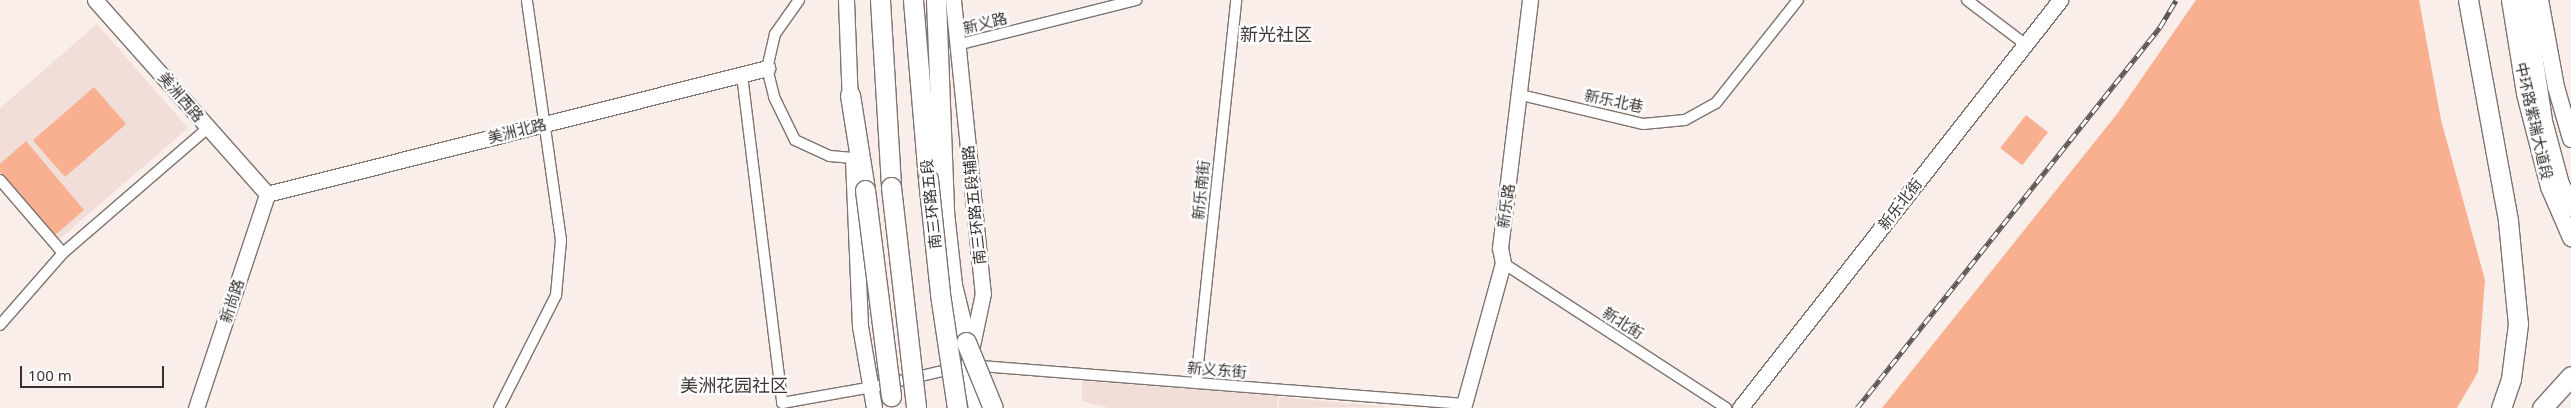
<!DOCTYPE html>
<meta charset="utf-8">
<style>
body{margin:0}
#map{position:relative;width:2571px;height:408px;overflow:hidden;background:#f9eeea;font-family:"Noto Sans","Noto Sans SC",sans-serif}
div>[style]{position:absolute}
[style*='--x']{left:calc(var(--x)*1px);top:calc(var(--y)*1px);width:calc(var(--w)*1px);rotate:calc(var(--a)*1deg)}
.built>*{inset:0;background:#f1ded8}
.green>*{inset:0;background:#f8b091;transform-origin:0 0}
.roads{filter:drop-shadow(1px 0 #7d7470) drop-shadow(-1px 0 #7d7470) drop-shadow(0 1px #7d7470) drop-shadow(0 -1px #7d7470)}
.street>*{height:10px;margin:-5px;padding:0 5px;transform-origin:5px;border-radius:5px;background:#fff}
.secondary>*{height:15px;margin:-7.5px;padding:0 7.5px;transform-origin:7.5px;border-radius:7.5px;background:#fff}
.primary>*{height:16px;margin:-8px;padding:0 8px;transform-origin:8px;border-radius:8px;background:#fff}
.highway>*{height:19px;margin:-9.5px;padding:0 9.5px;transform-origin:9.5px;border-radius:9.5px;background:#fff}
.rail>*{height:5px;margin-top:-2.5px;transform-origin:0;background:repeating-linear-gradient(90deg,#fff 0 9px,#5c5755 0 18px);box-sizing:border-box;border-block:1px solid #5c5755}
.bridges{filter:drop-shadow(1px 0 #7d7470) drop-shadow(-1px 0 #7d7470) drop-shadow(0 1px #7d7470) drop-shadow(0 -1px #7d7470)}
.highway-bridge>*{height:19px;margin:-9.5px;padding:0 9.5px;transform-origin:9.5px;border-radius:9.5px;background:#fff}
span{translate:-50% -50%;white-space:nowrap;text-align:center;line-height:1.15;-webkit-text-stroke:4.5px #fff;paint-order:stroke}
.street-label{font-size:15px;color:#363231}
.quarter-label{font-size:18px;color:#403734}
.scale{position:absolute;left:20px;top:366px;width:144px;height:22px;box-sizing:border-box;border:2px solid #363231;border-top:0;padding-left:6px;font-size:15px;line-height:18px;white-space:nowrap;color:#363231;-webkit-text-stroke:4px #fff;paint-order:stroke}
</style>
<div id="map">
<div class="built">
<i style="clip-path:polygon(97px 24px,188px 128px,56px 242px,0 177px,0 108px)"></i>
<i style="clip-path:polygon(1082px 381px,1278px 396px,1277px 408px,1109px 408px,1082px 401px)"></i>
<i style="clip-path:polygon(1280px 397px,1391px 407px,1278px 408px)"></i>
</div>
<div class="green">
<i style="clip-path:polygon(2196px 0,2419px 0,2441px 120px,2485px 280px,2478px 372px,2457px 408px,1882px 408px,2117px 114px)"></i>
<i style="left:94px;top:87px;width:49px;height:81px;rotate:49deg"></i>
<i style="left:2026px;top:115px;width:28px;height:42px;rotate:38deg"></i>
<i style="clip-path:polygon(26px 141px,84px 210px,55px 235px,0 172px,0 164px)"></i>
</div>
<div class="roads">
<div class="street">
<i style="--x:799;--y:0;--w:42;--a:125.2"></i>
<i style="--x:775;--y:34;--w:35;--a:103"></i>
<i style="--x:767;--y:68;--w:30;--a:76"></i>
<i style="--x:774;--y:97;--w:48;--a:64"></i>
<i style="--x:795;--y:140;--w:38;--a:25"></i>
<i style="--x:830;--y:156;--w:23;--a:5"></i>
<i style="--x:1967;--y:0;--w:73;--a:37.2"></i>
<i style="--x:957;--y:45;--w:185;--a:-14.1"></i>
<i style="--x:742;--y:75;--w:330;--a:83"></i>
<i style="--x:782;--y:403;--w:97;--a:-10"></i>
<i style="--x:878;--y:386;--w:92;--a:-13.1"></i>
<i style="--x:968;--y:365;--w:498;--a:4.5"></i>
<i style="--x:1521;--y:95;--w:125;--a:13.4"></i>
<i style="--x:1643;--y:124;--w:42;--a:-5.4"></i>
<i style="--x:1685;--y:120;--w:35;--a:-29"></i>
<i style="--x:1716;--y:103;--w:132;--a:-51.5"></i>
<i style="--x:0;--y:180;--w:96;--a:49.2"></i>
<i style="--x:1503;--y:263;--w:266;--a:33"></i>
<i style="--x:0;--y:325;--w:96;--a:-48.8"></i>
<i style="--x:63;--y:253;--w:191;--a:-40.8"></i>
<i style="--x:1196;--y:383;--w:385;--a:-84"></i>
<i style="--x:499;--y:408;--w:127;--a:-63.2"></i>
<i style="--x:556;--y:295;--w:55;--a:-84.8"></i>
<i style="--x:561;--y:240;--w:242;--a:-98.1"></i>
</div>
<div class="secondary">
<i style="--x:95;--y:0;--w:259;--a:48.4"></i>
<i style="--x:846;--y:0;--w:106;--a:87.8"></i>
<i style="--x:953;--y:0;--w:295;--a:84.2"></i>
<i style="--x:983;--y:293;--w:74;--a:101.8"></i>
<i style="--x:968;--y:365;--w:44;--a:79.5"></i>
<i style="--x:853;--y:159;--w:167;--a:87.6"></i>
<i style="--x:860;--y:326;--w:83;--a:80.3"></i>
<i style="--x:267;--y:194;--w:516;--a:-14.14"></i>
<i style="--x:196;--y:408;--w:225;--a:-71.6"></i>
<i style="--x:1463;--y:408;--w:150;--a:-74.6"></i>
<i style="--x:1503;--y:263;--w:15;--a:-101"></i>
<i style="--x:1500;--y:248;--w:250;--a:-83.1"></i>
<i style="--x:1740;--y:408;--w:519;--a:-51.89"></i>
</div>
<div class="primary">
<i style="--x:2510;--y:0;--w:95;--a:80.9"></i>
<i style="--x:2525;--y:94;--w:96;--a:75.5"></i>
<i style="--x:2549;--y:187;--w:56;--a:66.7"></i>
<i style="--x:2540;--y:0;--w:88;--a:79.6"></i>
<i style="--x:2556;--y:87;--w:54;--a:73.9"></i>
</div>
<div class="highway">
<i style="--x:880;--y:0;--w:187;--a:86.6"></i>
<i style="--x:913;--y:0;--w:180;--a:85.2"></i>
<i style="--x:936;--y:0;--w:212;--a:87.8"></i>
<i style="--x:944;--y:212;--w:73;--a:83.7"></i>
<i style="--x:952;--y:285;--w:59;--a:76.2"></i>
<i style="--x:2524;--y:0;--w:122;--a:81.5"></i>
<i style="--x:2542;--y:121;--w:65;--a:74.9"></i>
<i style="--x:2559;--y:184;--w:25;--a:61"></i>
<i style="--x:850;--y:95;--w:96;--a:81"></i>
<i style="--x:2542;--y:408;--w:43;--a:-47.8"></i>
</div>
</div>
<div class="rail">
<i style="--x:1857;--y:408;--w:487;--a:-51.5"></i>
<i style="--x:2160;--y:27;--w:31;--a:-59"></i>
</div>
<div class="bridges">
<div class="highway-bridge">
<i style="--x:2468;--y:0;--w:225;--a:79.7"></i>
<i style="--x:2508;--y:221;--w:103;--a:84.5"></i>
<i style="--x:2518;--y:324;--w:55;--a:97.3"></i>
<i style="--x:2511;--y:379;--w:31;--a:109"></i>
<i style="--x:928;--y:179;--w:116;--a:84"></i>
<i style="--x:940;--y:294;--w:115;--a:81.5"></i>
<i style="--x:891;--y:187;--w:222;--a:83.5"></i>
<i style="--x:865;--y:190;--w:208;--a:82.8"></i>
<i style="--x:966;--y:342;--w:71;--a:67.8"></i>
</div>
</div>
<div class="street-label">
<span style="left:985px;top:23px;rotate:-14deg">新义路</span>
<span style="left:181px;top:97px;rotate:49deg">美洲西路</span>
<span style="left:1614px;top:101px;rotate:12deg">新乐北巷</span>
<span style="left:2534px;top:121px;rotate:77deg">中环路紫瑞大道段</span>
<span style="left:517px;top:131px;rotate:-14deg">美洲北路</span>
<span style="left:1201px;top:190px;rotate:-84deg">新乐南街</span>
<span style="left:931px;top:204px;rotate:-96deg">南三环路五段</span>
<span style="left:1900px;top:204px;rotate:-52deg">新乐北街</span>
<span style="left:974px;top:205px;rotate:-96deg">南三环路五段辅路</span>
<span style="left:1506px;top:206px;rotate:-82deg">新乐路</span>
<span style="left:232px;top:301px;rotate:-72deg">新尚路</span>
<span style="left:1623px;top:323px;rotate:33deg">新北街</span>
<span style="left:1217px;top:370px;rotate:5deg">新义东街</span>
</div>
<div class="quarter-label">
<span style="left:1276px;top:34px">新光社区</span>
<span style="left:734px;top:385px">美洲花园社区</span>
</div>
<div class="scale">100 m</div>
</div>
